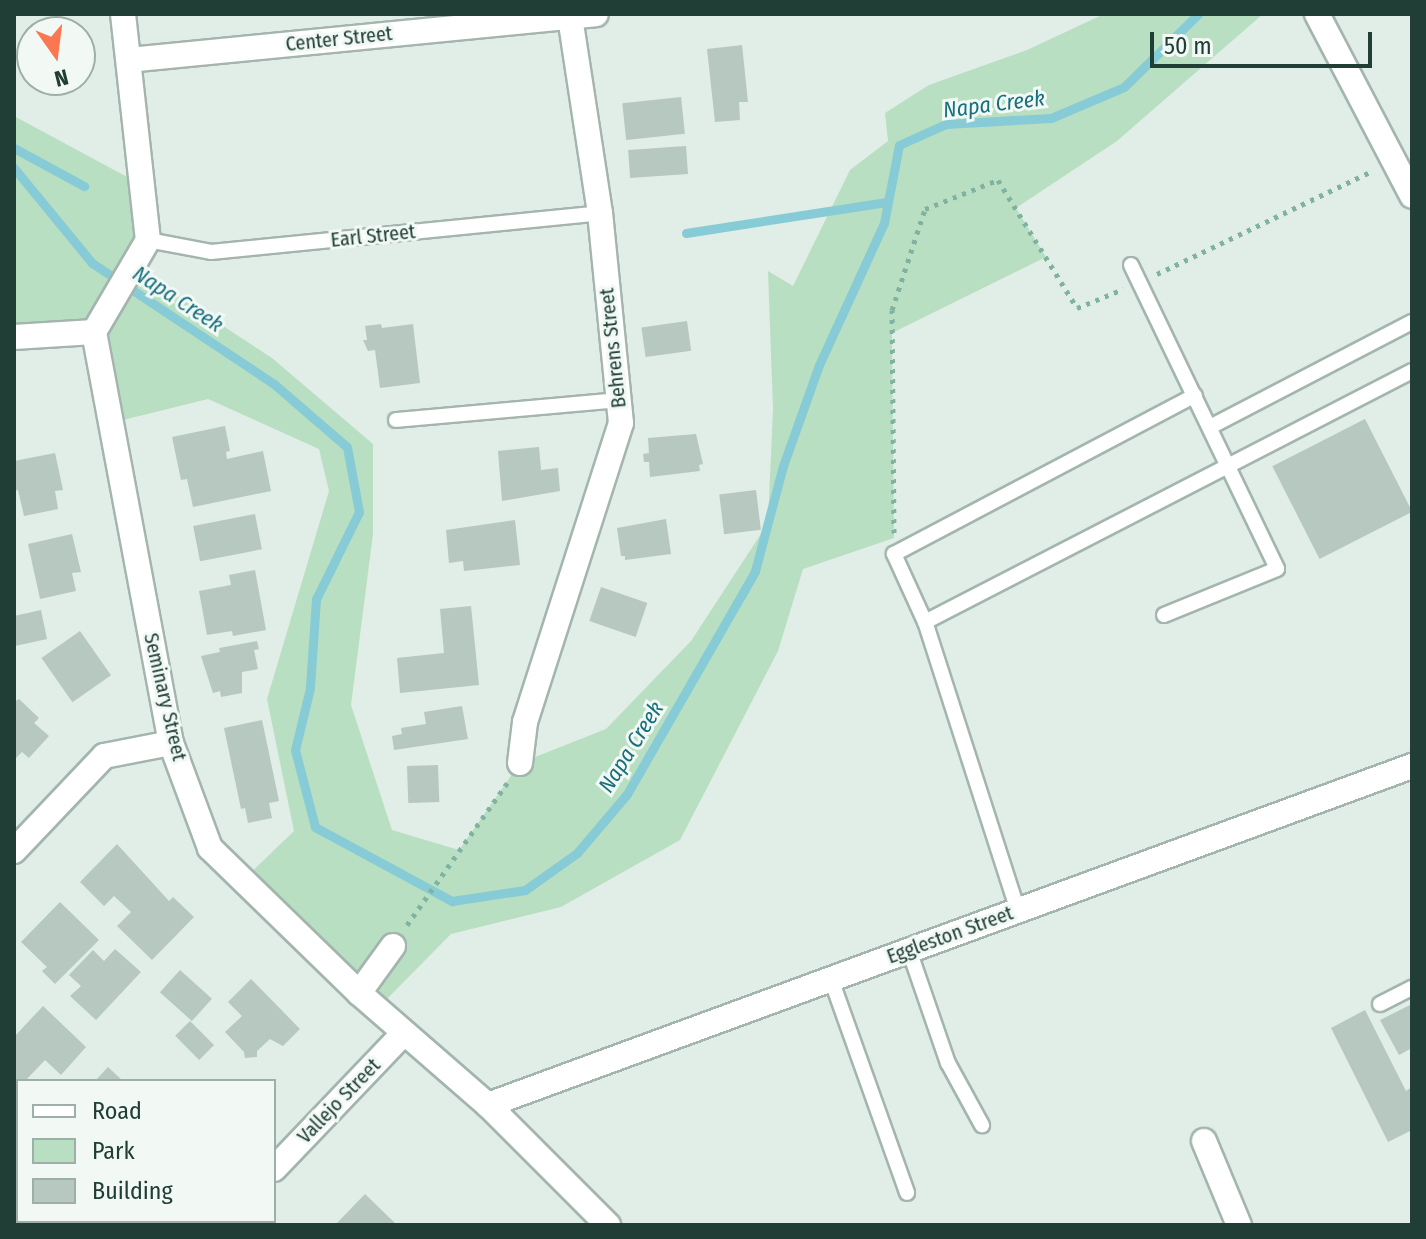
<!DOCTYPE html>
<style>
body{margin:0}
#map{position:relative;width:1426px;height:1239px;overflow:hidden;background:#e1ede7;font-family:"Fira Sans Condensed",sans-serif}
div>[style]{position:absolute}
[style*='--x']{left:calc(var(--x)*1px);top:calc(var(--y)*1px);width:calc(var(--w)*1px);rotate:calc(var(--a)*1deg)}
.green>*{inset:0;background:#b9dfc2}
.stream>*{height:9px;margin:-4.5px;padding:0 4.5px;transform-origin:4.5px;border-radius:4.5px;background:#86cbd5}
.building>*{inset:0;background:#b6c8c0;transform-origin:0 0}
.path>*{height:5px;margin-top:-2.5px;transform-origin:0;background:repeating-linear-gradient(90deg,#80b2a1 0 4px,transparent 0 10px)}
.roads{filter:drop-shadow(2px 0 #a3b5ae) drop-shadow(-2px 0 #a3b5ae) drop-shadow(0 2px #a3b5ae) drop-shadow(0 -2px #a3b5ae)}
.service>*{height:14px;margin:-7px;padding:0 7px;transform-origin:7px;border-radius:7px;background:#fff}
.minor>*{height:24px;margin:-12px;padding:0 12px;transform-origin:12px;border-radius:12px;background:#fff}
.secondary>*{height:24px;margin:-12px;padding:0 12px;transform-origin:12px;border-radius:12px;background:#fff}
span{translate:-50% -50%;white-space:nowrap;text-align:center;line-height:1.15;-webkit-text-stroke:6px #f2f9f5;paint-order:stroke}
.street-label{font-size:20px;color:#203e36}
.water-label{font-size:22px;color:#176f7e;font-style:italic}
.frame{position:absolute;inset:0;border:16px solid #203e36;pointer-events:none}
.legend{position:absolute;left:16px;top:1079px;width:260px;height:144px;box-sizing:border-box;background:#f2f9f5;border:2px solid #9eaea9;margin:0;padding:10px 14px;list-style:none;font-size:24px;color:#203e36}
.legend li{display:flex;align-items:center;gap:16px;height:40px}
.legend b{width:40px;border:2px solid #9eaea9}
.north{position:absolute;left:16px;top:16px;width:80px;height:80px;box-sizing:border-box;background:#f2f9f5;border:2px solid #9eaea9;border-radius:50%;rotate:166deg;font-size:22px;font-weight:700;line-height:32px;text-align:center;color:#203e36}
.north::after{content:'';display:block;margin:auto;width:28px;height:36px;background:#fa7752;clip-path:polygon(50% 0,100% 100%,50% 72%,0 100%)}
.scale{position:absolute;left:1150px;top:32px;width:222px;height:36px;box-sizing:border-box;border:4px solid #203e36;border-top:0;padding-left:10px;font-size:24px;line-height:28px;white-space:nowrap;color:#203e36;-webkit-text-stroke:6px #f2f9f5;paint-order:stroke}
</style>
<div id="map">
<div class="green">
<i style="clip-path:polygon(1104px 14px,1263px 14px,1117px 141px,1016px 208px,1046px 257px,892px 333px,894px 538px,803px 569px,778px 651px,680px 840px,561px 907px,451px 934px,377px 1009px,243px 880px,294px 831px,267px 699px,329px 491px,319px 449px,208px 399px,111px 423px,94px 332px,14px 337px,14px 116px,142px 185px,133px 267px,272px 358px,373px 444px,373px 534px,351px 705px,392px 830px,459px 850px,520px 763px,606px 729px,691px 641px,768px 523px,773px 409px,768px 271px,793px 286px,850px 170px,888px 141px,885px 113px,929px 85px,1027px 50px)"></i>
</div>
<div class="stream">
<i style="--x:14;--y:148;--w:80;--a:28.5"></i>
<i style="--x:14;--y:168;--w:123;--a:50.6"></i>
<i style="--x:92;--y:263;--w:219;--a:33.6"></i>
<i style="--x:274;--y:384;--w:96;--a:40.8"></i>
<i style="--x:347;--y:447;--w:66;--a:79.5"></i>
<i style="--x:359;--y:512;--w:97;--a:116.3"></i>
<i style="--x:316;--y:599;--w:89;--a:93.9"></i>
<i style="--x:310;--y:688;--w:64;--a:103.6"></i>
<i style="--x:295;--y:750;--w:80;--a:75.4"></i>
<i style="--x:315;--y:827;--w:156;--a:28.4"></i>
<i style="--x:452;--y:901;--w:74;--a:-8.6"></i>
<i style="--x:525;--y:890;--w:64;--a:-35.4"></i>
<i style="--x:577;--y:853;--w:77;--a:-49.7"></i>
<i style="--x:627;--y:794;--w:257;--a:-60.1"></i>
<i style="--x:755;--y:571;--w:109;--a:-75.1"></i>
<i style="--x:783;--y:466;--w:107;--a:-70.4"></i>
<i style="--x:819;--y:365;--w:156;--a:-65.4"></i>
<i style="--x:884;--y:223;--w:79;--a:-79.1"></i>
<i style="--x:899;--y:145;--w:51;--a:-24.1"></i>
<i style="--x:946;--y:124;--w:105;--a:-3.3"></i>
<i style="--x:1051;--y:118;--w:79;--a:-23"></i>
<i style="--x:1124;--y:87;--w:104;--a:-44.6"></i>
<i style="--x:686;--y:233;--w:203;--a:-8.8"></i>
</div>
<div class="building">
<i style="clip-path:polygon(742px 45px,748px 102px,739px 102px,740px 120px,715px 122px,707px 49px)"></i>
<i style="left:681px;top:97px;width:37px;height:59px;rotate:84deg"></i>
<i style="left:686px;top:146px;width:28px;height:58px;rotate:86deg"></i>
<i style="left:687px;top:321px;width:30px;height:46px;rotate:82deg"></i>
<i style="clip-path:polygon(381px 324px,382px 328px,413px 324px,420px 383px,380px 388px,375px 350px,368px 351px,363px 340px,367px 340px,365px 326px)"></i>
<i style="left:1365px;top:419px;width:104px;height:104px;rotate:63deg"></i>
<i style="clip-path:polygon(225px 426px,230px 451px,226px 452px,227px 459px,263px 451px,271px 491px,193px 507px,187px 479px,181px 480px,172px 437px)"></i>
<i style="clip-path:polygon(696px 434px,703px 464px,699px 465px,700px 471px,650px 477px,649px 462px,644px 462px,643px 454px,649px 453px,648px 438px)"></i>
<i style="clip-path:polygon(539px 447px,541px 470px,558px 468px,560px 491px,502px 501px,498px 451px)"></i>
<i style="clip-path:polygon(55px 453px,63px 490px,55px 491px,58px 509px,24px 516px,18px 490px,14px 491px,14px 461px)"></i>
<i style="left:756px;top:490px;width:40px;height:37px;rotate:83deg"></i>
<i style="left:255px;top:514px;width:36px;height:63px;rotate:79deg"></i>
<i style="clip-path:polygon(666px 519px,671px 554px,625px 560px,625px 556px,621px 556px,617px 528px)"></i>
<i style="clip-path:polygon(515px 520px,520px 565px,464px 571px,463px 561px,449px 563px,446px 530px)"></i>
<i style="clip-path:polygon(72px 534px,81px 572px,72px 573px,76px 591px,40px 599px,28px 544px)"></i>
<i style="clip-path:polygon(255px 570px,266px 630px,233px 636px,232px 631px,207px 635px,199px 591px,231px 585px,229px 575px)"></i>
<i style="left:601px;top:587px;width:49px;height:36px;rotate:19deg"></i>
<i style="clip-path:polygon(471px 606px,479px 685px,400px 693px,397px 658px,444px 653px,440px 609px)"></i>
<i style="clip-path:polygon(41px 610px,47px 639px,15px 646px,14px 616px)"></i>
<i style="left:80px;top:631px;width:54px;height:47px;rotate:55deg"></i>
<i style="clip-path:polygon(257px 641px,259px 649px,254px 650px,258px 669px,242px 672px,242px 693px,221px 697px,220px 691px,213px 693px,201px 656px,220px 652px,219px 648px)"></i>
<i style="clip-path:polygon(19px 699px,39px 718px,34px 723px,49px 736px,29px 758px,22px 752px,14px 760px,14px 702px)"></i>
<i style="clip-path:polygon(462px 706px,468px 739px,394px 750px,392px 736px,402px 734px,401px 728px,426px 724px,424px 712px)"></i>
<i style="clip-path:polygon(262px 720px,279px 801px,269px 803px,272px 818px,248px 823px,245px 808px,241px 809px,224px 728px)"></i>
<i style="left:438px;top:765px;width:37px;height:31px;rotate:88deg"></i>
<i style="clip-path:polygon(117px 844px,169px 901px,173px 897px,194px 917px,152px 960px,117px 926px,131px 912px,114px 896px,104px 906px,80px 882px)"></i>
<i style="clip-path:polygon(60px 902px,99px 940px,55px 984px,42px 971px,47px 967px,21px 942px)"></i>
<i style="clip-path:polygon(115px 949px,141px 972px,96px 1020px,70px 996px,81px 986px,69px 975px,93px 950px,104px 961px)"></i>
<i style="left:180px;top:970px;width:43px;height:30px;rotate:42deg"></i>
<i style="clip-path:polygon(251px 979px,300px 1029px,283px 1046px,270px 1039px,257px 1051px,257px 1057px,245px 1058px,244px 1052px,225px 1032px,242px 1016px,228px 1002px)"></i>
<i style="clip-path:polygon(1412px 1004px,1412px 1048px,1399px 1055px,1380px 1020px)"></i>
<i style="clip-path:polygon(43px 1006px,86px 1047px,61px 1075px,45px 1060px,25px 1081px,18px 1081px,18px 1114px,14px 1118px,14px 1037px)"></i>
<i style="clip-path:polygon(1365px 1010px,1406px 1091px,1412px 1087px,1412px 1130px,1388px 1142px,1331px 1028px)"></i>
<i style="left:190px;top:1021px;width:34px;height:21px;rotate:45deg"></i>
<i style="clip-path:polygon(108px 1067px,123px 1081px,95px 1081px)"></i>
<i style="clip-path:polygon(365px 1194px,397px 1225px,337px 1223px)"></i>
<i style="clip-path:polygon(103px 1221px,160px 1221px,156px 1225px,107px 1225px)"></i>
</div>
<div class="path">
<i style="--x:1157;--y:274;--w:238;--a:-25.6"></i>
<i style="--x:894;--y:533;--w:223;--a:-90.5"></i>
<i style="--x:892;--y:310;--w:106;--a:-71.9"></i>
<i style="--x:925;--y:209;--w:79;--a:-21.7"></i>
<i style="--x:998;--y:180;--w:150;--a:58.3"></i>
<i style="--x:1077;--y:308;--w:50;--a:-22.4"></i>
<i style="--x:407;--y:925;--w:174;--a:-54.8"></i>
</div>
<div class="roads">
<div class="service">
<i style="--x:148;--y:240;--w:64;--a:10.8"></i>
<i style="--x:211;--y:252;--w:391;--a:-5.7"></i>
<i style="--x:1131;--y:265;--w:337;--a:64.3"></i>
<i style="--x:1277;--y:569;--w:122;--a:157.8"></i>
<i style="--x:396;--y:420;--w:223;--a:-5.1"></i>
<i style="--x:1210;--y:427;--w:228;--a:-27.5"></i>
<i style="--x:925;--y:622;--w:548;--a:-27.27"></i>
<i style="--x:1018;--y:911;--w:304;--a:-107.8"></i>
<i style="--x:925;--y:622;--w:75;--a:-114.5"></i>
<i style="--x:894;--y:554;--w:340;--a:-27.8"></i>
<i style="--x:909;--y:950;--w:120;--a:71"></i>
<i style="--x:948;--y:1063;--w:71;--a:61.3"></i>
<i style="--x:831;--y:979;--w:227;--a:70.4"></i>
<i style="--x:1380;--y:1004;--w:36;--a:-27"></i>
</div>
<div class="minor">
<i style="--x:123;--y:14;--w:227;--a:83.7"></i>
<i style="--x:148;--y:240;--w:107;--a:120.4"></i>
<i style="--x:94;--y:332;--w:418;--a:79.4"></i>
<i style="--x:171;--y:743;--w:112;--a:69.6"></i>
<i style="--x:210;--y:848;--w:208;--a:44.2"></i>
<i style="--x:359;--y:993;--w:171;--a:41"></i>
<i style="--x:488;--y:1105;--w:170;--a:45"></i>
<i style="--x:129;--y:60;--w:469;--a:-5.6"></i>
<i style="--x:14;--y:337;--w:80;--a:-3.6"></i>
<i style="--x:520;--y:763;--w:41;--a:-83"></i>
<i style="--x:525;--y:722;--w:314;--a:-72.2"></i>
<i style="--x:621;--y:423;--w:211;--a:-95.7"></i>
<i style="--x:600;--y:213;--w:199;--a:-98.7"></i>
<i style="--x:14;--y:851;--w:131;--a:-46.5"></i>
<i style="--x:104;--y:756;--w:68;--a:-11"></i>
<i style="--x:359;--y:993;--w:58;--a:-54.1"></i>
<i style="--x:488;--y:1105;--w:984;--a:-20.15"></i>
<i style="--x:1204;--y:1141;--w:91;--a:67.4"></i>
<i style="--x:274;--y:1169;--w:188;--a:-46.3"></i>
<i style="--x:221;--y:1225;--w:6;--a:-45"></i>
</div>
<div class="secondary">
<i style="--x:1317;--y:14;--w:205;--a:62.4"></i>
</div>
</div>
<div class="street-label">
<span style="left:339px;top:39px;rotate:-6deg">Center Street</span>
<span style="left:373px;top:236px;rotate:-6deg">Earl Street</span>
<span style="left:613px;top:348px;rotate:-96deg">Behrens Street</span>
<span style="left:165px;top:697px;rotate:77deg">Seminary Street</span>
<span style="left:950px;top:935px;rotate:-20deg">Eggleston Street</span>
<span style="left:339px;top:1101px;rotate:-46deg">Vallejo Street</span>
</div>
<div class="water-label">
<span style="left:994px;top:104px;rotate:-7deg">Napa Creek</span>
<span style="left:178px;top:299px;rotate:33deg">Napa Creek</span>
<span style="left:631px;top:747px;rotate:-58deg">Napa Creek</span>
</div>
<div class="frame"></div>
<ul class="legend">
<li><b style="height:10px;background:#fff"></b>Road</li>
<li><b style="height:22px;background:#b9dfc2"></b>Park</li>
<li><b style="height:22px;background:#b6c8c0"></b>Building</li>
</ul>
<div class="north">N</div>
<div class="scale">50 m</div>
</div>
